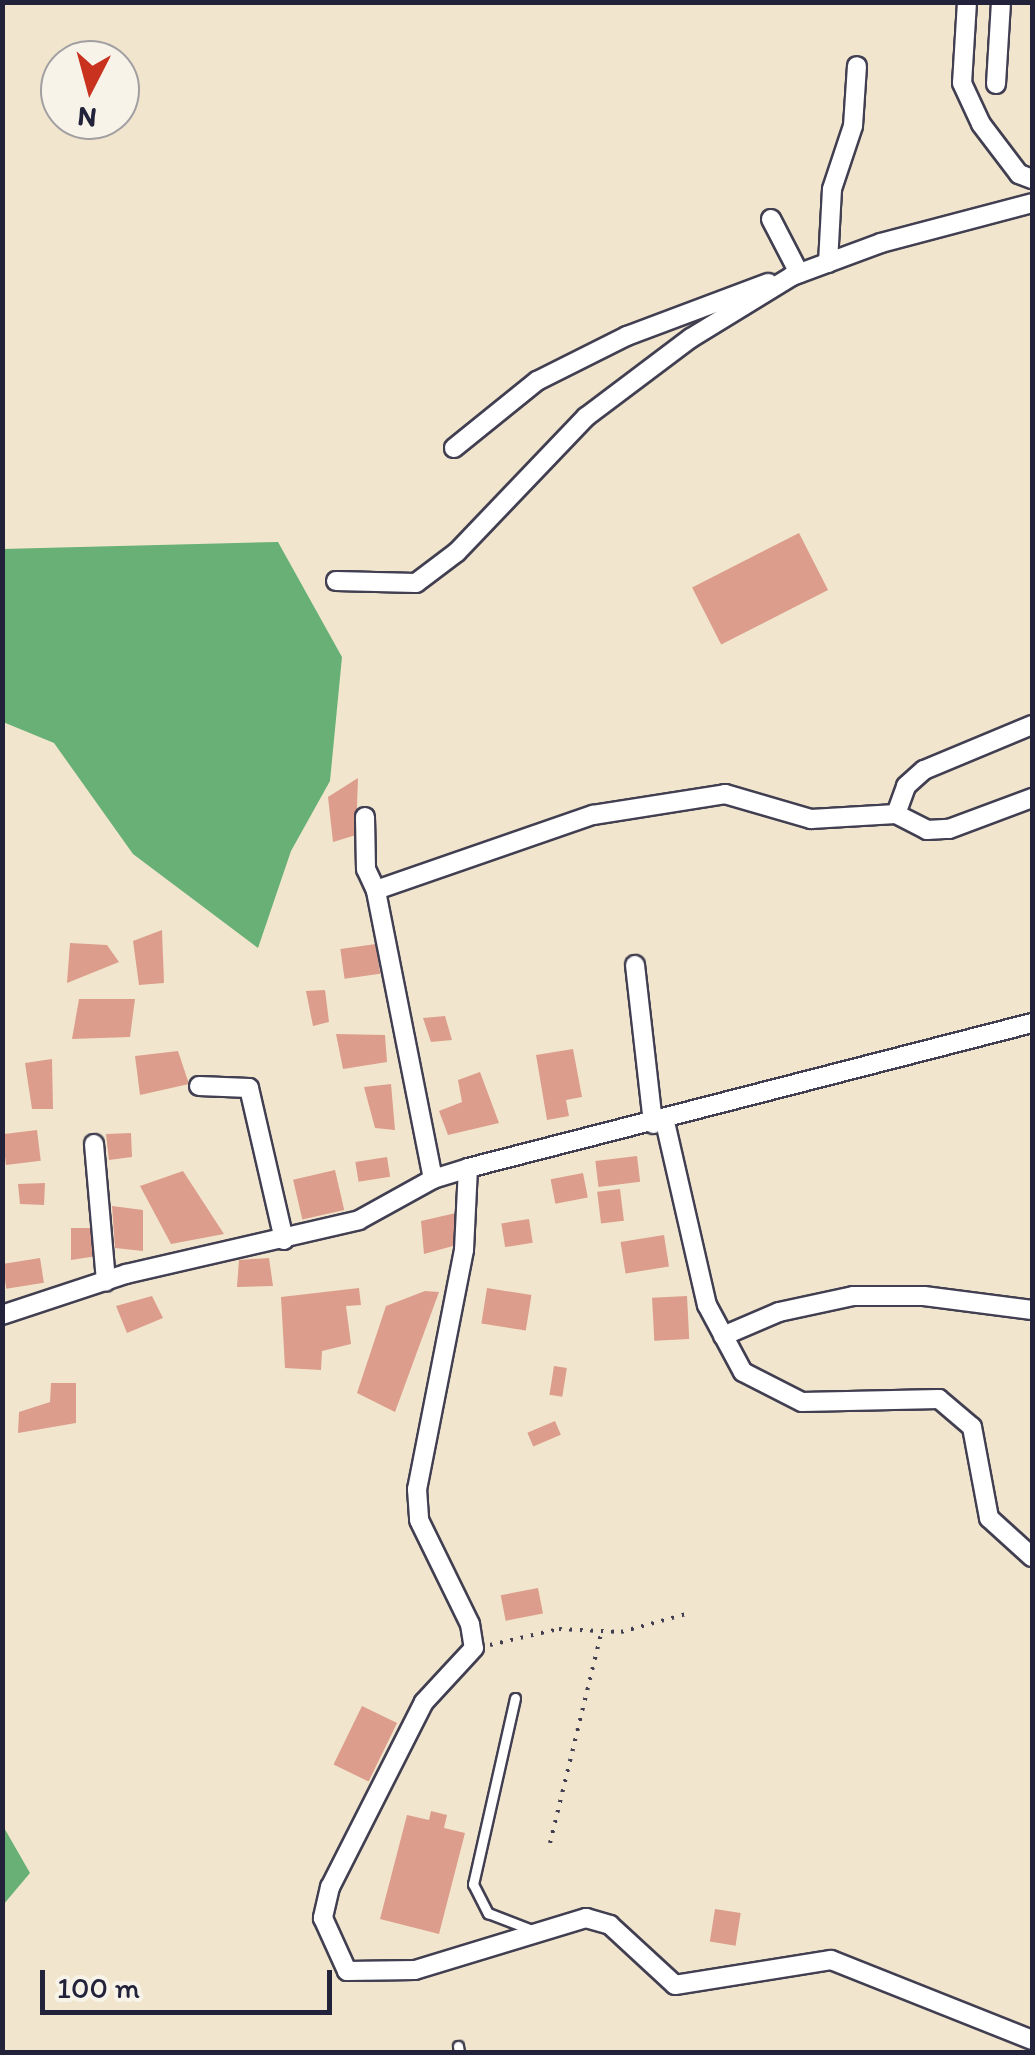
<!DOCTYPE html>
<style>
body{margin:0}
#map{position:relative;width:1035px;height:2055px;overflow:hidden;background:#f1e6cd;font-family:Itim,sans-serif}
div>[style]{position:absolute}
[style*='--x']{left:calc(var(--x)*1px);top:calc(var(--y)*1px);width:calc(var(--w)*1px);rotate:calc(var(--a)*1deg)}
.forest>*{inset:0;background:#68b076}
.building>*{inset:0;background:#dc9d8c;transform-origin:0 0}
.path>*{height:4px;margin-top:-2px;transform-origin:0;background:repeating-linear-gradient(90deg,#413f51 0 2.5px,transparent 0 10.5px)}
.roads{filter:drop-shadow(2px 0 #413f51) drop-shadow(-2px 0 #413f51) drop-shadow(0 2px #413f51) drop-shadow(0 -2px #413f51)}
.lane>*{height:9px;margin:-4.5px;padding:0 4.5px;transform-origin:4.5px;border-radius:4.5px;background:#fff}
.street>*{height:18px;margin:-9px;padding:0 9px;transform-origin:9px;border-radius:9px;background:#fff}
span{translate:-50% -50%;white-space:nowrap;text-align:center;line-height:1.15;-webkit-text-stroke:9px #f7f3e8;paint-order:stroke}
.frame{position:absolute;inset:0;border:5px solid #22223b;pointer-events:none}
.north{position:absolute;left:40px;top:40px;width:100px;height:100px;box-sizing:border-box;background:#f7f3e8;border:2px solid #a29fa3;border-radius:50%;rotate:186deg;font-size:28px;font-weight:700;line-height:40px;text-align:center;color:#22223b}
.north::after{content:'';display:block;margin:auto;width:35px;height:45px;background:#c8321e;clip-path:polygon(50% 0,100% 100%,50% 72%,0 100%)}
.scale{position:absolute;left:40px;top:1970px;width:292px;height:45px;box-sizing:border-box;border:5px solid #22223b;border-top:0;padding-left:12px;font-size:30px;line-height:35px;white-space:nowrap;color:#22223b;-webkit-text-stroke:8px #f7f3e8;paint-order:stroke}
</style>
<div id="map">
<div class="forest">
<i style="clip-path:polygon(278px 542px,342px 657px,330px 781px,291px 851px,258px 948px,133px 854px,54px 743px,3px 722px,2px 549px)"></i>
<i style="clip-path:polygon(3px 1826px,30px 1873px,3px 1905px,2px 1905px)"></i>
</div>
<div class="building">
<i style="left:799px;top:533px;width:64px;height:120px;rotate:63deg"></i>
<i style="clip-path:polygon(358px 778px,356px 835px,333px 842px,328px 797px)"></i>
<i style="clip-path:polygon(162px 930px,164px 983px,139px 985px,133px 941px)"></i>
<i style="clip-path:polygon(70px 943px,107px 945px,119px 962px,67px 983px)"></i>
<i style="left:376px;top:944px;width:30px;height:36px;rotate:82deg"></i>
<i style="clip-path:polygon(325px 990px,329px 1022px,313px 1026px,306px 991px)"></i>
<i style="clip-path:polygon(79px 999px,135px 999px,130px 1037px,72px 1039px)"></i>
<i style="clip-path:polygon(445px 1016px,452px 1040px,431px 1042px,423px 1018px)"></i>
<i style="clip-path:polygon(336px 1034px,385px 1035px,387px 1062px,343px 1069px)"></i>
<i style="clip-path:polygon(573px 1049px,582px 1097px,566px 1100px,569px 1116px,547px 1120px,536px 1055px)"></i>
<i style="clip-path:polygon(178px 1051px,189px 1084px,140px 1095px,135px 1056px)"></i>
<i style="clip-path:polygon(52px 1059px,53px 1109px,32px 1109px,25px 1063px)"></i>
<i style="clip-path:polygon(480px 1072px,499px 1123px,448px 1135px,439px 1111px,462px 1102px,458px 1080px)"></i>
<i style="clip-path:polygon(391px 1084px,395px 1130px,375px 1128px,364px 1087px)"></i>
<i style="left:37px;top:1130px;width:31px;height:35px;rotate:83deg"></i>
<i style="clip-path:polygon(131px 1133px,132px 1157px,109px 1160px,106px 1134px)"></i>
<i style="left:637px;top:1156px;width:26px;height:42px;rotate:83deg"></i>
<i style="left:387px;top:1157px;width:20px;height:32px;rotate:81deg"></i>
<i style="left:335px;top:1170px;width:41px;height:43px;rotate:77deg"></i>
<i style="clip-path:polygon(183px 1171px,224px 1234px,171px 1244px,140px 1186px)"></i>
<i style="left:583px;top:1173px;width:25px;height:33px;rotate:79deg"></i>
<i style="clip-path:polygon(45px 1183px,44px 1205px,20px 1204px,18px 1184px)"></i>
<i style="left:620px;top:1189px;width:32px;height:23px;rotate:83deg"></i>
<i style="clip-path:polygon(112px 1206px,143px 1210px,143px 1251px,115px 1248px)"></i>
<i style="clip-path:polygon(456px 1213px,453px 1246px,424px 1254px,421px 1221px)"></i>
<i style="left:529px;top:1219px;width:24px;height:28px;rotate:81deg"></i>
<i style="clip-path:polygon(71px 1228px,92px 1228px,97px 1256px,71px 1260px)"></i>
<i style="left:664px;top:1235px;width:32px;height:44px;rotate:81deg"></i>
<i style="left:40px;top:1258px;width:25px;height:38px;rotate:81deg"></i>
<i style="clip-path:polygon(269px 1258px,273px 1286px,237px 1287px,239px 1260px)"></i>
<i style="clip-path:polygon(359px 1288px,361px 1305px,346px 1306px,351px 1344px,322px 1351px,321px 1370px,285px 1368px,281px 1297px)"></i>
<i style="left:487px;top:1288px;width:45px;height:36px;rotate:9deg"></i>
<i style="clip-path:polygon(425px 1291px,439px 1292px,395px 1412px,357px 1393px,386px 1306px)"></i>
<i style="clip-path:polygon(152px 1296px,163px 1318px,127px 1333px,116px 1306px)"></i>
<i style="left:687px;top:1296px;width:43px;height:35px;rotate:87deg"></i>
<i style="left:554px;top:1366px;width:13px;height:29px;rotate:9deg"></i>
<i style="clip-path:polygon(51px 1383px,76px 1383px,76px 1423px,18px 1433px,19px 1412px,50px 1402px)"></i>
<i style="left:555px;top:1421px;width:15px;height:30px;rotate:67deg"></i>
<i style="left:538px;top:1588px;width:26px;height:38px;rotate:79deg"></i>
<i style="left:362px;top:1706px;width:39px;height:65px;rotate:26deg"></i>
<i style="clip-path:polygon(431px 1811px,447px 1815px,444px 1828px,465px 1833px,439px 1934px,380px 1919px,407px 1815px,429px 1820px)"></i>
<i style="left:715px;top:1909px;width:26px;height:33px;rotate:9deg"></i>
</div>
<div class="path">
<i style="--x:490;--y:1645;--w:71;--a:-13.1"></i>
<i style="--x:559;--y:1629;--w:62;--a:2.8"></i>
<i style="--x:621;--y:1632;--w:67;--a:-15.5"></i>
<i style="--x:550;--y:1843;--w:215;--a:-76.3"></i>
</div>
<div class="roads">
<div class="lane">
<i style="--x:515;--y:1698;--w:191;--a:102.7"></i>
<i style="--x:473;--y:1884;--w:33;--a:63"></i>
<i style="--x:488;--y:1913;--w:47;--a:21.1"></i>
<i style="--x:458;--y:2046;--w:6;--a:81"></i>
</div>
<div class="street">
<i style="--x:967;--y:2;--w:81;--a:93.5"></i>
<i style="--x:962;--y:83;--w:45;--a:65.1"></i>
<i style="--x:981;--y:124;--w:63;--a:52.8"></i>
<i style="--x:1019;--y:174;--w:14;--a:21"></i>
<i style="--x:996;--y:84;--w:82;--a:-86.5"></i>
<i style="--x:771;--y:219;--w:61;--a:62.6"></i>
<i style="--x:828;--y:263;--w:74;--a:-86.9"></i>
<i style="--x:832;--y:189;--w:66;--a:-71.6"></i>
<i style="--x:853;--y:126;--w:60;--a:-86.2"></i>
<i style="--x:454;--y:448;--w:107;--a:-38.9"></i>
<i style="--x:537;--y:381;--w:101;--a:-26.6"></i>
<i style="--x:627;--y:336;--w:151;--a:-20.6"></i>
<i style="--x:336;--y:581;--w:80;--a:1.4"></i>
<i style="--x:416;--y:583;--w:51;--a:-37.1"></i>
<i style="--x:457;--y:552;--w:187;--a:-46.3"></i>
<i style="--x:586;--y:417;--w:131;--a:-37"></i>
<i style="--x:691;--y:338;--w:119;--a:-31.5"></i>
<i style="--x:792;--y:276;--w:95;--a:-20.3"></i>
<i style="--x:881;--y:243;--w:156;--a:-14.8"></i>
<i style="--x:896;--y:814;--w:30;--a:-70"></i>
<i style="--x:906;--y:786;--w:24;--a:-42"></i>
<i style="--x:924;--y:770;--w:117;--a:-22.6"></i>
<i style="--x:365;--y:817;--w:52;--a:88.9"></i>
<i style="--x:366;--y:869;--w:23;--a:65"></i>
<i style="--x:635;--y:965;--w:160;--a:83.5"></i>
<i style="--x:199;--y:1086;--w:50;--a:2.3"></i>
<i style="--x:249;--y:1088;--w:156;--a:77"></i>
<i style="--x:665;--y:1122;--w:188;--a:77.1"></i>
<i style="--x:707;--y:1305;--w:76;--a:61.8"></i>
<i style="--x:743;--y:1372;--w:66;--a:27"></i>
<i style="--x:802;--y:1402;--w:137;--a:-1.3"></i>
<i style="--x:939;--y:1399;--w:43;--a:40.3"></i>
<i style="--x:972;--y:1427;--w:93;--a:79.4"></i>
<i style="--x:989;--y:1518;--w:58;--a:42.2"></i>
<i style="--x:94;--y:1144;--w:138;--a:85"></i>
<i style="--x:468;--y:1168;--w:82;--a:92.8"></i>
<i style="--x:464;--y:1250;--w:244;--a:101.1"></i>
<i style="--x:417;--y:1489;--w:31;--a:86"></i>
<i style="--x:419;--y:1520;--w:116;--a:63.9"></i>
<i style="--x:470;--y:1624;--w:24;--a:81"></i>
<i style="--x:474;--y:1648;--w:74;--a:132.8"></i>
<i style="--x:424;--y:1702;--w:208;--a:116.9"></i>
<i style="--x:330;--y:1887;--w:32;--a:103"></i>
<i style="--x:323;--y:1918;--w:58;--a:65.6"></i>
<i style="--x:347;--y:1971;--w:68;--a:-0.8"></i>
<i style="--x:415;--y:1970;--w:179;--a:-16.9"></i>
<i style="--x:586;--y:1918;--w:25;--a:16"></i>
<i style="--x:610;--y:1925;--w:88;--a:42.7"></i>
<i style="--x:675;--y:1985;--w:158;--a:-9.1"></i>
<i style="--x:831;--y:1960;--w:216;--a:21.7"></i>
<i style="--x:433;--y:1179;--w:295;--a:-101.2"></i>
<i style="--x:376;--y:890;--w:230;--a:-19.1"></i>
<i style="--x:593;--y:815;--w:134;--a:-9"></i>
<i style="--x:725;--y:794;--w:90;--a:16.2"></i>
<i style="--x:811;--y:819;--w:85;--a:-3.4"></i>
<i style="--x:896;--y:814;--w:35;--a:27"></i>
<i style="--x:927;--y:830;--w:22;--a:-3"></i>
<i style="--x:949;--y:829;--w:89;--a:-20.5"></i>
<i style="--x:2;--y:1315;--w:131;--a:-18.3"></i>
<i style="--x:126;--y:1274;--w:239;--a:-13"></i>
<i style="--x:359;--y:1220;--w:85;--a:-29"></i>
<i style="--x:433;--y:1179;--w:37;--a:-17"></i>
<i style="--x:468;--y:1168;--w:582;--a:-14.42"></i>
<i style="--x:723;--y:1336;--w:61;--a:-23.2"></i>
<i style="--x:779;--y:1312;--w:76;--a:-12.2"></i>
<i style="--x:853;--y:1296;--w:71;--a:0"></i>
<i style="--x:924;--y:1296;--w:109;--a:7.4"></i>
</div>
</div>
<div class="frame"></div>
<div class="north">N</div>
<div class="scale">100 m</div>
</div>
